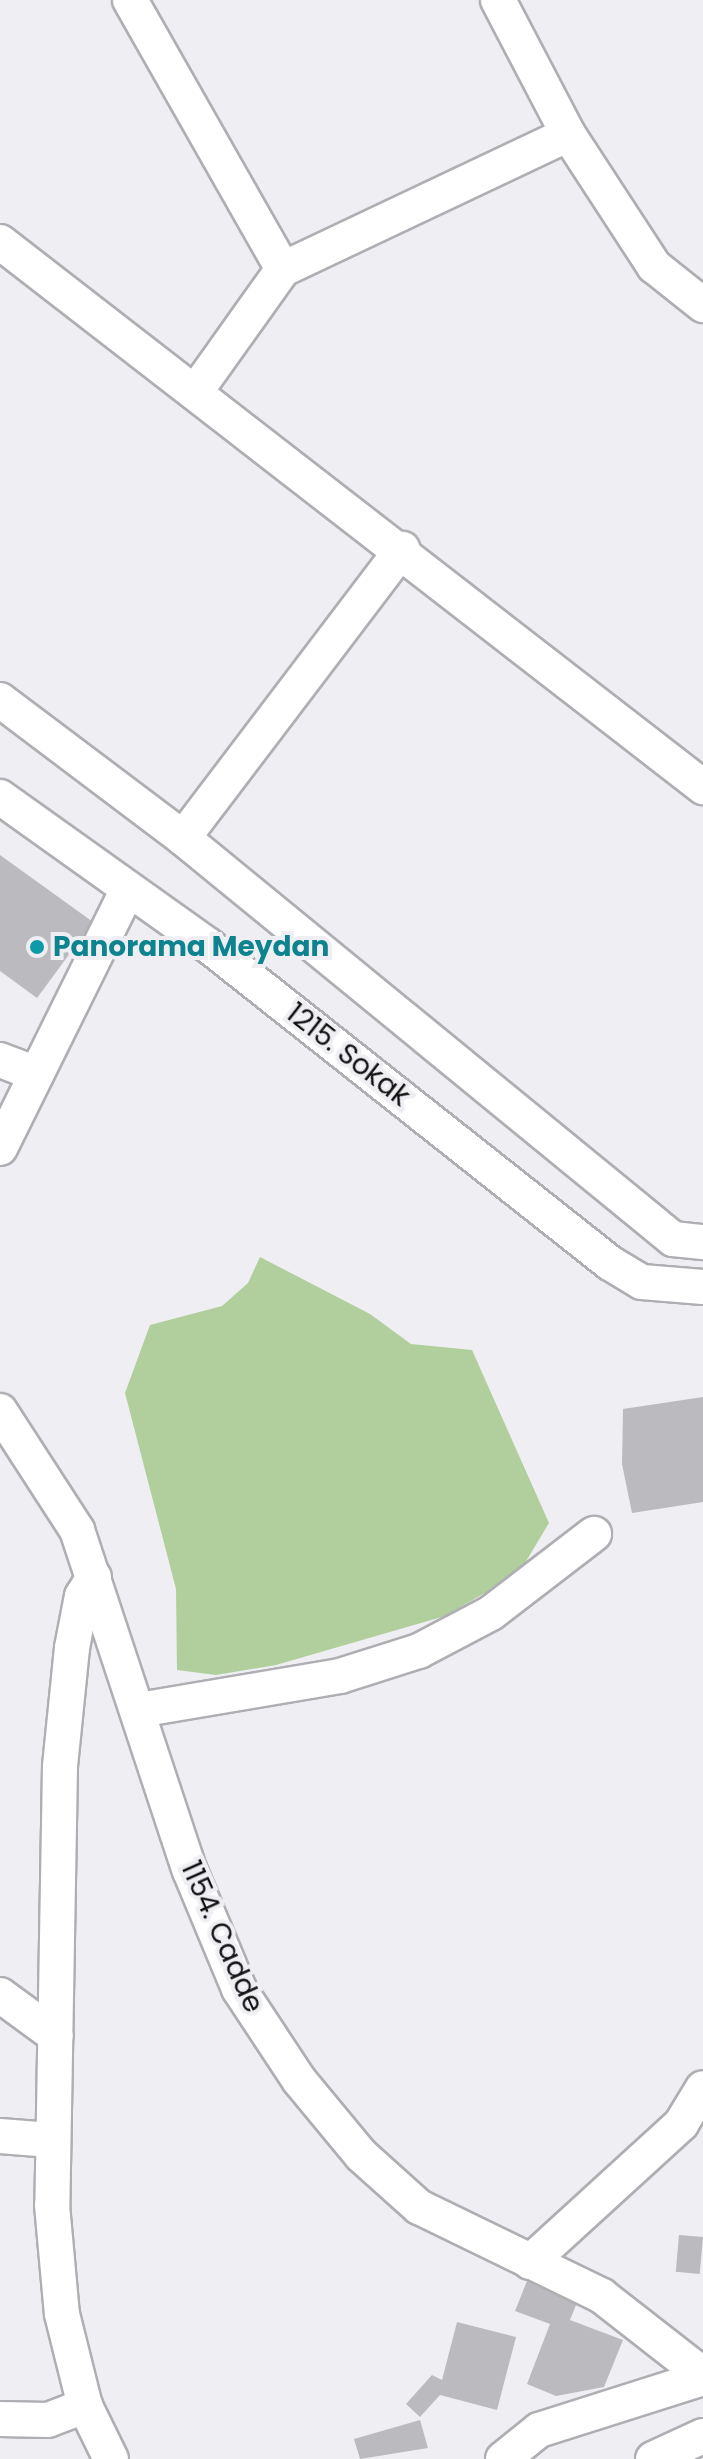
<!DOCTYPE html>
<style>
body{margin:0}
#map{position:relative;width:703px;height:2459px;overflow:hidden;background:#eeeef3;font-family:Poppins,sans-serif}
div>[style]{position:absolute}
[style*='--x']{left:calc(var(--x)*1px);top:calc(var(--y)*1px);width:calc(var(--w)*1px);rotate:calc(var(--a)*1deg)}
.green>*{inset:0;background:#b1cf9c}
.building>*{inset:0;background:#bbbbbf;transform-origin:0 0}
.roads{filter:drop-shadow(2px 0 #afafb3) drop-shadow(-2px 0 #afafb3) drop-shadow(0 2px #afafb3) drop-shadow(0 -2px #afafb3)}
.minor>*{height:34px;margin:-17px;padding:0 17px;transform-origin:17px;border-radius:17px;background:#fff}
.dots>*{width:22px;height:22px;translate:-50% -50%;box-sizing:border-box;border:4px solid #eeeef3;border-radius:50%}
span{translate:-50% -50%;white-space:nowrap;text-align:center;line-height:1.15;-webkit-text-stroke:8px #eeeef3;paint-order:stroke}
.culture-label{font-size:28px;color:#0d838f;font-weight:700}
.left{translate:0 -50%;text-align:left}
.street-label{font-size:28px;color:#101011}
</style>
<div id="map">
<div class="green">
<i style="clip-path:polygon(260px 1257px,370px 1314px,411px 1344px,472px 1350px,549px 1523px,519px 1573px,445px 1616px,276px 1665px,216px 1675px,177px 1670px,176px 1589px,125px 1393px,150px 1325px,222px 1306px,248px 1283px)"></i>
</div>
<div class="building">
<i style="clip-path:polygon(0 855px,93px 922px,37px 998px,0 971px)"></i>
<i style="clip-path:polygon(703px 1397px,703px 1502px,632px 1513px,622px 1464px,623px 1409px)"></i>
<i style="left:679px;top:2235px;width:24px;height:37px;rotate:5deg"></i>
<i style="clip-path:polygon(531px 2271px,582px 2290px,570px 2320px,623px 2340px,604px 2387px,556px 2396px,527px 2384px,550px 2324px,515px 2311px)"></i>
<i style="clip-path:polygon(457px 2322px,516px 2337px,497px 2410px,440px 2395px,420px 2417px,406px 2404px,432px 2375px,442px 2380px)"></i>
<i style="clip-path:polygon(420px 2420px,428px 2448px,360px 2459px,354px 2439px)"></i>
</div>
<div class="roads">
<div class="minor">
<i style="--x:130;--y:0;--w:309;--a:60.4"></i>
<i style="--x:283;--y:269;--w:315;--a:-25.3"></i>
<i style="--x:498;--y:0;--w:151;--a:62.4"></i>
<i style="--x:568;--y:134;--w:158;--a:56.9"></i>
<i style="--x:654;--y:266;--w:63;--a:38.5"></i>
<i style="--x:0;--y:242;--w:890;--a:37.78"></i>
<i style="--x:196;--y:391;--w:150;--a:-54.5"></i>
<i style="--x:0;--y:700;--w:229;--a:37"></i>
<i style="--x:183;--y:838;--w:633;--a:39.3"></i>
<i style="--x:673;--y:1239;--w:30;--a:6"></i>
<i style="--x:0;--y:797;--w:257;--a:35.5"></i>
<i style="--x:209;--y:946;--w:511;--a:38.33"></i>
<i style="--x:610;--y:1263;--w:37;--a:31"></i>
<i style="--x:642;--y:1282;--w:61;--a:4.7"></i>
<i style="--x:183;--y:838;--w:363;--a:-52.8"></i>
<i style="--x:0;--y:1060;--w:39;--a:21"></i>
<i style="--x:0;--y:1148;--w:289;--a:-63.7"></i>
<i style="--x:0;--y:1411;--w:142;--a:57.1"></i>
<i style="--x:77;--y:1530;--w:359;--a:71.7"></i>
<i style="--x:190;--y:1871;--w:128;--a:67.4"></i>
<i style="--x:239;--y:1989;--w:109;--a:56.6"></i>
<i style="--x:299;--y:2080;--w:97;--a:50.4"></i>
<i style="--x:361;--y:2155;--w:78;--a:41.9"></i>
<i style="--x:419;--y:2207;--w:203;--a:25.9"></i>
<i style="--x:602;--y:2296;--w:128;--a:38"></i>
<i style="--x:94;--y:1577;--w:22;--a:122"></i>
<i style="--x:82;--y:1596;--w:53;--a:100.9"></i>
<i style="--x:72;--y:1648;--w:120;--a:95.8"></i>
<i style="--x:60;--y:1767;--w:438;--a:91"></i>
<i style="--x:52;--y:2205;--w:109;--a:84.8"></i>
<i style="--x:62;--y:2314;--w:95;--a:76"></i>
<i style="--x:85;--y:2406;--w:59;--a:63.9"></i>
<i style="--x:139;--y:1710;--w:204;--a:-9.6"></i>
<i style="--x:340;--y:1676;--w:83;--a:-17.6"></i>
<i style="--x:419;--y:1651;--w:81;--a:-27.8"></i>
<i style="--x:491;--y:1613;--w:130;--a:-37.5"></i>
<i style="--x:0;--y:1995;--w:69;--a:36.2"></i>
<i style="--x:0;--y:2136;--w:51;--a:4.5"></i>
<i style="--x:530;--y:2262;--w:205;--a:-42.4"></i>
<i style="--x:681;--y:2124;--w:42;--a:-58.6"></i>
<i style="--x:0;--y:2419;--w:48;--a:1.2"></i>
<i style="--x:48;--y:2420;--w:40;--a:-21"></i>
<i style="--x:503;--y:2459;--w:46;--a:-38.9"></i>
<i style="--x:539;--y:2430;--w:172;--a:-17.6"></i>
<i style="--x:653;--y:2459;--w:55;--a:-24.7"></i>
</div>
</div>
<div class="dots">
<i style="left:37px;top:947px;background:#0f9aa8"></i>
</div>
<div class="culture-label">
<span class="left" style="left:53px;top:947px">Panorama Meydan</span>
</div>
<div class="street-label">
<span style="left:348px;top:1055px;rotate:38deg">1215. Sokak</span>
<span style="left:222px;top:1937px;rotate:66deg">1154. Cadde</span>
</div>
</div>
